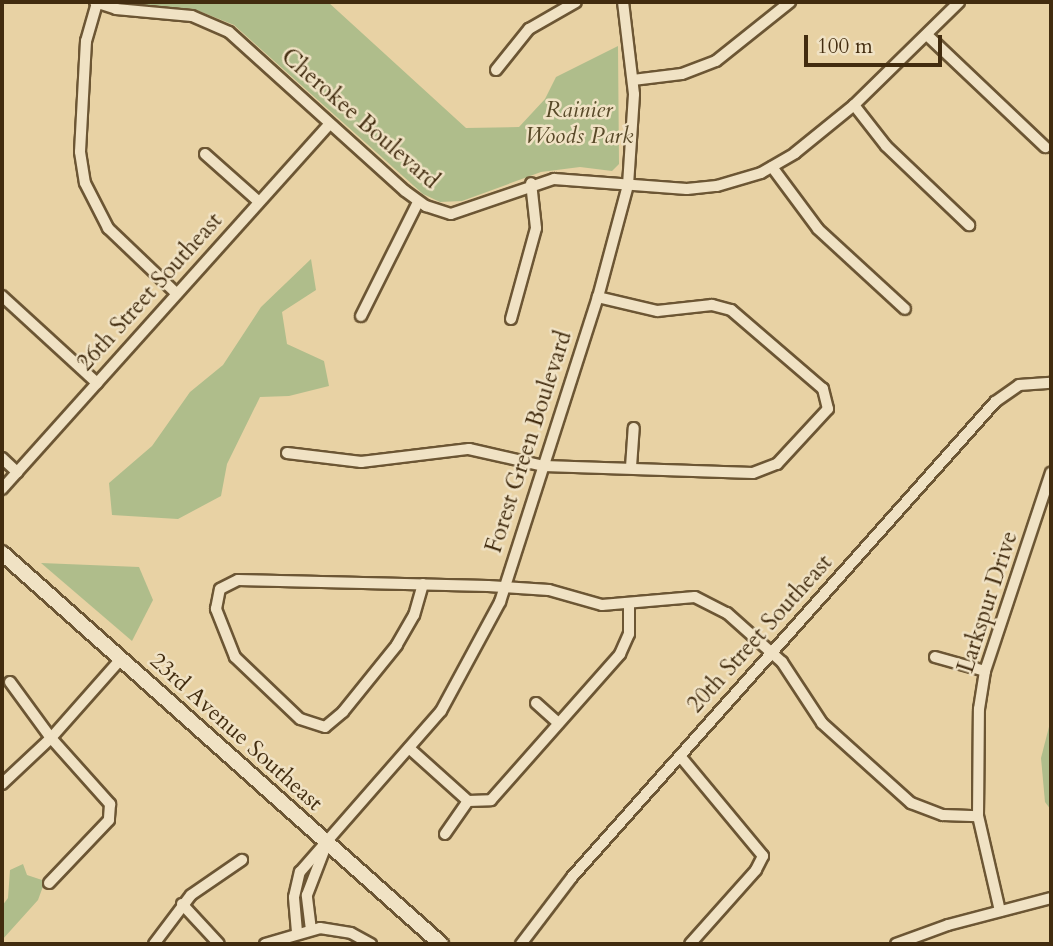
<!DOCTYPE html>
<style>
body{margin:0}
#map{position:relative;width:1053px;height:946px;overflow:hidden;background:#e8d2a4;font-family:Cardo,serif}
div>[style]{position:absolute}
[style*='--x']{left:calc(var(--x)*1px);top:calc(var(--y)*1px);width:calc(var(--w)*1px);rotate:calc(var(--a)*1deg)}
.green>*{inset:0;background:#afbd8b}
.roads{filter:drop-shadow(2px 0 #6c5634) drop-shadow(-2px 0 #6c5634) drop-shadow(0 2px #6c5634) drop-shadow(0 -2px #6c5634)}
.minor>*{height:10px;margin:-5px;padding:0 5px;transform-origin:5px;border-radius:5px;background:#f0e2c4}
.tertiary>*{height:14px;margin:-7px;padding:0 7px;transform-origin:7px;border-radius:7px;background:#f0e2c4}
span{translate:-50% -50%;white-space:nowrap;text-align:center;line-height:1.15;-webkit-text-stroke:5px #f0e2c4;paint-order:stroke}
.park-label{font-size:23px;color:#584928;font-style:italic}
.street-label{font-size:23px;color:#422c0f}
.frame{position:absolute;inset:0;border:4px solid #422c0f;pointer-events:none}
.scale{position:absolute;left:804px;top:35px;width:138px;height:32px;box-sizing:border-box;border:4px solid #422c0f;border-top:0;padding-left:9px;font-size:21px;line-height:24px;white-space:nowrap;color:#422c0f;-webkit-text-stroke:5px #f0e2c4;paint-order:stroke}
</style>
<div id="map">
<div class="green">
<i style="clip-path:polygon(114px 2px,328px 2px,466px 128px,519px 127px,545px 99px,556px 77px,618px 46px,619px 164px,612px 171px,580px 167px,541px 172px,462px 201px,440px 202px,423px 194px,234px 25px,194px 9px)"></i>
<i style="clip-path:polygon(311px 259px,316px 290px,282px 312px,287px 344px,324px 361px,329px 386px,289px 396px,260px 397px,227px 464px,221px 496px,178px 519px,112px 515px,109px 483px,152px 446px,190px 392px,223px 365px,261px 307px)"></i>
<i style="clip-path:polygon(41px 563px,139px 567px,153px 600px,132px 641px)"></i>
<i style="clip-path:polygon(1051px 719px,1051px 810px,1045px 802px,1041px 758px)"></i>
<i style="clip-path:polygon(23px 864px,27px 875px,45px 881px,38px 900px,2px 940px,2px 906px,8px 898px,10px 870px)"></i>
</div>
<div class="roads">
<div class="minor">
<i style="--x:95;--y:2;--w:22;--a:18"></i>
<i style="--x:116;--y:9;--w:76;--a:5.3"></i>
<i style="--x:192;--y:16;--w:40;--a:23.4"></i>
<i style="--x:229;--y:32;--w:237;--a:42.1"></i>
<i style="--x:405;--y:191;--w:26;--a:36"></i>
<i style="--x:426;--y:206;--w:26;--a:18"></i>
<i style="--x:451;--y:214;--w:109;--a:-18.8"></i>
<i style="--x:554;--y:179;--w:133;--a:4.3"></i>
<i style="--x:687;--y:189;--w:30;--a:-6"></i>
<i style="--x:717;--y:186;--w:46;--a:-16.5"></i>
<i style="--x:761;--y:173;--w:39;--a:-30"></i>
<i style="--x:795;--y:153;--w:76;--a:-39.1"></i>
<i style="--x:854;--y:105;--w:147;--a:-44.4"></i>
<i style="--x:97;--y:3;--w:40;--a:106"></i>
<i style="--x:86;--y:41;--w:111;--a:93.1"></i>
<i style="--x:80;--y:152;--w:31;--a:81"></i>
<i style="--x:85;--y:183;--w:51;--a:62.9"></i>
<i style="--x:108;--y:228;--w:95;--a:43.7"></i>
<i style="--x:927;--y:35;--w:163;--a:43.5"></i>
<i style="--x:496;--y:70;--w:53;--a:-51.2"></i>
<i style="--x:529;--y:29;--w:54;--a:-29.9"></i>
<i style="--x:633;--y:80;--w:49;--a:-7"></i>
<i style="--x:682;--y:74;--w:36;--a:-21"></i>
<i style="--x:716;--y:61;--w:95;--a:-38.6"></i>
<i style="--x:854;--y:105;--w:52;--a:52"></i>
<i style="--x:886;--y:146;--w:115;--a:43.6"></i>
<i style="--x:205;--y:154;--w:72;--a:41.6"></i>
<i style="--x:772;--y:167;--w:77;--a:53.4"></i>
<i style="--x:818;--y:229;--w:118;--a:42.6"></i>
<i style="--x:2;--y:296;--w:129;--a:42.5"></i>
<i style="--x:361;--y:316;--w:127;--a:-63.4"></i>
<i style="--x:511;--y:319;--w:94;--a:-74.6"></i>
<i style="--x:536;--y:228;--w:45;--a:-96.3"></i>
<i style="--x:287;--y:453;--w:75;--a:6.9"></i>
<i style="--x:361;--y:462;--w:109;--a:-6.9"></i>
<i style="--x:469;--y:449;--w:77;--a:12.8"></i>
<i style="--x:544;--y:466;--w:209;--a:1.9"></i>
<i style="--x:753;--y:473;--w:26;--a:-21"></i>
<i style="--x:777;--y:464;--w:75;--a:-47.2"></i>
<i style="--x:828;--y:409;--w:21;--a:-104"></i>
<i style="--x:823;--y:389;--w:121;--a:-139.3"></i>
<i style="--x:731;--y:310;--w:20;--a:-165"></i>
<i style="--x:712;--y:305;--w:55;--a:173.8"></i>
<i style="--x:657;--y:311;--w:61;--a:-166.7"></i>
<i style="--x:2;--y:458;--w:21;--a:43"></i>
<i style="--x:631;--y:467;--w:39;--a:-86"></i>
<i style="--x:2;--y:489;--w:490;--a:-48.1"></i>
<i style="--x:423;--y:584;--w:32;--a:106"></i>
<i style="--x:414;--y:615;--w:34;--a:120"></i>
<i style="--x:397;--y:645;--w:86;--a:128.9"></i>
<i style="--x:343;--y:712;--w:23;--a:140"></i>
<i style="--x:325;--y:727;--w:26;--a:-162"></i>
<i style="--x:300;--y:719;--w:90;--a:-136.4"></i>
<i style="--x:235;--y:657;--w:52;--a:-111.6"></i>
<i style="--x:216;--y:609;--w:20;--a:-79"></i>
<i style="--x:220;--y:589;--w:20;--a:-27"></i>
<i style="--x:238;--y:580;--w:250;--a:1.4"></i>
<i style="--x:488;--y:586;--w:61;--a:3.8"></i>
<i style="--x:549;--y:590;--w:55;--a:15.8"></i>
<i style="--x:602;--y:605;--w:93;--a:-4.9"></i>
<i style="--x:695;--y:597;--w:36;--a:27"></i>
<i style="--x:727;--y:613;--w:74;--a:41.7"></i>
<i style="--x:782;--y:662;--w:73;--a:56.7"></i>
<i style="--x:822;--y:723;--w:120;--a:42"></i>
<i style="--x:911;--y:803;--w:34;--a:21"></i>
<i style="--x:943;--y:815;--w:35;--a:2"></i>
<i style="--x:935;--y:657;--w:52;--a:15.6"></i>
<i style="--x:10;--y:682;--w:69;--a:53.8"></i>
<i style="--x:51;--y:738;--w:89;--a:48.2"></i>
<i style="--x:110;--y:804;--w:16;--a:94"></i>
<i style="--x:109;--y:820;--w:87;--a:133.6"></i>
<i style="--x:536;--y:703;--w:30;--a:42"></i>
<i style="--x:409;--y:748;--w:79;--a:41.9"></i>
<i style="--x:468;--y:801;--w:23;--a:-2"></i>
<i style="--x:491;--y:800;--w:195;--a:-48.5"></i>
<i style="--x:620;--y:654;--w:22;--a:-66"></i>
<i style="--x:629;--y:634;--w:30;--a:-90"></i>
<i style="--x:680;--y:756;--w:130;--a:50.3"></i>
<i style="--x:763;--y:856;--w:16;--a:117"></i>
<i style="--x:756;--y:870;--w:99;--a:131.7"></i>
<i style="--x:2;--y:784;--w:67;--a:-43.2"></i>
<i style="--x:51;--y:738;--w:106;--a:-48.5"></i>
<i style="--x:445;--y:834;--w:40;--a:-55.1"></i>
<i style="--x:182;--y:904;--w:54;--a:47.2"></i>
<i style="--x:1000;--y:911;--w:98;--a:-103"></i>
<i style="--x:978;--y:816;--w:107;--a:-89.5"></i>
<i style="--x:979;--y:709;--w:38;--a:-81"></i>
<i style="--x:985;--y:671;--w:209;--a:-71.6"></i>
<i style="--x:311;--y:930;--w:35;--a:-97"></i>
<i style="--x:307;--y:895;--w:56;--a:-69"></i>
<i style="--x:297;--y:932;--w:35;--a:-95"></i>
<i style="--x:294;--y:897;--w:26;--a:-77"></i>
<i style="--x:300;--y:872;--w:214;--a:-48.8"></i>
<i style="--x:441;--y:711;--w:124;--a:-61.6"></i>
<i style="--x:500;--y:602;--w:320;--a:-72.2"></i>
<i style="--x:598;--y:297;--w:116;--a:-75"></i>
<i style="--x:628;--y:185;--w:91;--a:-86.2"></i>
<i style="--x:634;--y:94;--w:93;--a:-96.8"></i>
<i style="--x:154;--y:944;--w:61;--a:-52.9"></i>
<i style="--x:191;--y:895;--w:62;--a:-34.5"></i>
<i style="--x:265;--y:944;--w:57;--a:-16.2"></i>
<i style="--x:320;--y:928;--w:31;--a:9"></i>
<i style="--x:351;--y:933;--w:23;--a:29"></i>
<i style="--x:521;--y:944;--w:84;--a:-52.7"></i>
<i style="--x:572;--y:877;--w:636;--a:-48.31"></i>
<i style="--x:995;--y:402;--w:29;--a:-35"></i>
<i style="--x:1019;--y:385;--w:32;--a:-4"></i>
<i style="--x:896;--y:944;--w:55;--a:-20.1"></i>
<i style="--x:948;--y:925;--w:106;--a:-14.7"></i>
</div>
<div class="tertiary">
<i style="--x:2;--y:553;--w:588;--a:41.69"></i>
</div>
</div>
<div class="park-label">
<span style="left:579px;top:123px">Rainier<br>Woods Park</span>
</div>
<div class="street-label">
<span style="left:360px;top:119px;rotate:41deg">Cherokee Boulevard</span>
<span style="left:150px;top:292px;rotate:-48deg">26th Street Southeast</span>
<span style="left:529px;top:442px;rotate:-72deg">Forest Green Boulevard</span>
<span style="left:988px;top:602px;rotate:-72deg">Larkspur Drive</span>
<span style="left:760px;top:634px;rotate:-48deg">20th Street Southeast</span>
<span style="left:236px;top:732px;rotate:42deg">23rd Avenue Southeast</span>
</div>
<div class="frame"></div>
<div class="scale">100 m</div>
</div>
